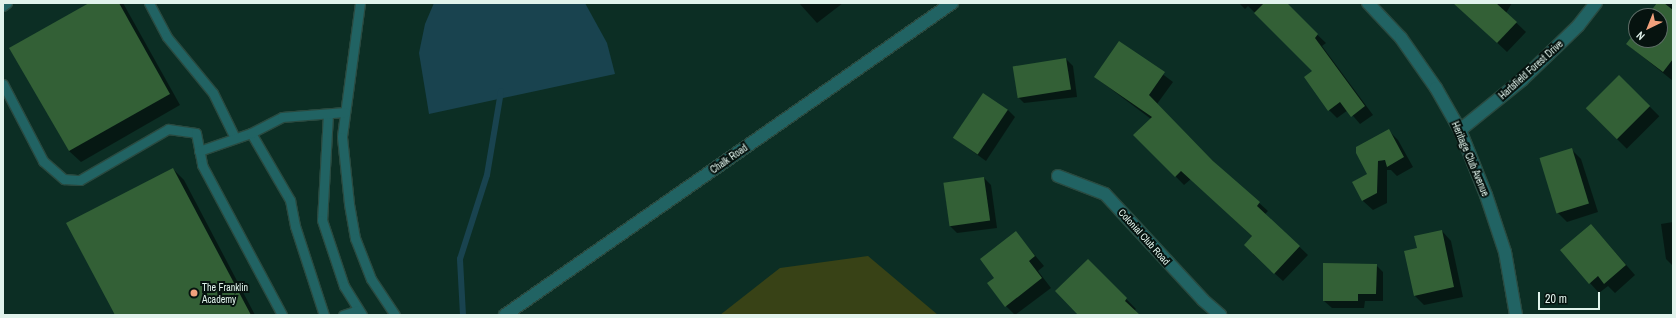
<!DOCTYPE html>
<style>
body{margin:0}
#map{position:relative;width:1676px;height:318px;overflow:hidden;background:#0c2e24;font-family:"Archivo Narrow",sans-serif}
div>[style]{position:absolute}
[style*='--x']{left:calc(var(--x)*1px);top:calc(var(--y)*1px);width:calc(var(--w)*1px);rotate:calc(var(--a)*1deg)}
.green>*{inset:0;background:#384216}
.water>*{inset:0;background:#19434f}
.shadow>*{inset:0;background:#0007;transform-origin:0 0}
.stream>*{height:6px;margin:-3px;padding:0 3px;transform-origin:3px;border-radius:3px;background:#19434f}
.building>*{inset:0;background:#336036;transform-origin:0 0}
.roads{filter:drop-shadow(1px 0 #2a4a40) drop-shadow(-1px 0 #2a4a40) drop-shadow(0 1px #2a4a40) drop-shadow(0 -1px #2a4a40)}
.service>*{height:9px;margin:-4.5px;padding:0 4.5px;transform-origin:4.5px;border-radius:4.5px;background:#216363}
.minor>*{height:12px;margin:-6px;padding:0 6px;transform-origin:6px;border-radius:6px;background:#216363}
.tertiary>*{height:12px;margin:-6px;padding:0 6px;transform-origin:6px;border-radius:6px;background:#216363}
.dots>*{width:11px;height:11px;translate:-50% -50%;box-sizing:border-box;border:2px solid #06130f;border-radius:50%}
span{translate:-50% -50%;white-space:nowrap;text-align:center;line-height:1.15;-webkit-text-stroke:4px #06130f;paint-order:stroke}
.street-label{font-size:10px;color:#e1f3ec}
.poi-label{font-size:10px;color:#e1f3ec}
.left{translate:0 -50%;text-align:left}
.frame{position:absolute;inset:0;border:4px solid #e1f3ec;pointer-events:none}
.north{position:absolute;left:1628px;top:8px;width:40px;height:40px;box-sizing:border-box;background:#06130f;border:1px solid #5e6d67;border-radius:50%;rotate:223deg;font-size:11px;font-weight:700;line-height:16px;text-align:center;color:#e1f3ec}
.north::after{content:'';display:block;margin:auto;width:14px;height:18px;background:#f1a17c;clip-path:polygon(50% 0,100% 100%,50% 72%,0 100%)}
.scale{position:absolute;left:1538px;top:292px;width:62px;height:18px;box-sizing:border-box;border:2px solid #e1f3ec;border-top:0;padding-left:5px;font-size:12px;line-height:14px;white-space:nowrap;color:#e1f3ec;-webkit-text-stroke:3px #06130f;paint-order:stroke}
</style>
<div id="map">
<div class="green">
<i style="clip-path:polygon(868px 256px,938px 315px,720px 315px,780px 268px)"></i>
</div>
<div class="water">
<i style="clip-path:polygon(434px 3px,585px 3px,607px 43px,615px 74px,429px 114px,419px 53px,425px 24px)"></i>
</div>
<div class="shadow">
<i style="clip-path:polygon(91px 3px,123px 3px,180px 105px,81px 162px,69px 151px)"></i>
<i style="clip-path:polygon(799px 3px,843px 3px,817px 23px)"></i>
<i style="clip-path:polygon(1239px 3px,1284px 3px,1326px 43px,1322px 46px,1373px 115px,1360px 124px,1348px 110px,1337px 118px,1329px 110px,1314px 71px,1248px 6px,1245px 9px)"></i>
<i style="clip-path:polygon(1455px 3px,1512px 3px,1506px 13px,1526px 32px,1507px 52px)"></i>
<i style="clip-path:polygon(1658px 3px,1673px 3px,1673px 81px,1627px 44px,1636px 33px,1636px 40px,1660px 40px,1660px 16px,1648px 16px)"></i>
<i style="clip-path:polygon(1120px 42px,1173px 82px,1157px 104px,1215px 163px,1268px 211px,1265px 214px,1308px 255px,1283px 281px,1253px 254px,1253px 237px,1191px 179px,1184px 185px,1135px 135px,1151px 119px,1095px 77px)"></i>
<i style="clip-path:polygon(1066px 59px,1073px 66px,1077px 97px,1024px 103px,1017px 96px)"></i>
<i style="left:1619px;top:76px;width:57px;height:46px;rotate:45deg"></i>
<i style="clip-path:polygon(1008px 110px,1015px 117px,986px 161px,954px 138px)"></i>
<i style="clip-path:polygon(1388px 130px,1398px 140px,1413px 167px,1397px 176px,1391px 170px,1387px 170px,1387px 203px,1373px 210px,1363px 201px,1353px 182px,1368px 174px)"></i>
<i style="clip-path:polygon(1571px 149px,1581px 159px,1598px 212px,1567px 222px,1557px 212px)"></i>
<i style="clip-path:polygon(173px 169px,184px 180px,255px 315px,116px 315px)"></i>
<i style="clip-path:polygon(984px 178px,991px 185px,997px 228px,957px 233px,950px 226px,944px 183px)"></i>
<i style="clip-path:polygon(1673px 222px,1673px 266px,1666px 259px,1661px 224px)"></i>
<i style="clip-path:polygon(1442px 231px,1451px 241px,1463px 297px,1424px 305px,1414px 295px,1418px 249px)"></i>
<i style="clip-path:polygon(1016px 233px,1044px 266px,1038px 271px,1051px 288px,1015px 315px,1006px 306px,995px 278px)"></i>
<i style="clip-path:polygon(1600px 235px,1635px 275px,1615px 293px,1608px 286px,1599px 293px,1590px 283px)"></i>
<i style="clip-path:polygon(1088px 260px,1136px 309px,1134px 311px,1138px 315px,1079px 315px)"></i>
<i style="clip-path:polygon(1376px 265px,1383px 272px,1383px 301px,1365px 301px,1364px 308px,1332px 308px,1324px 301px)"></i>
</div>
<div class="stream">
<i style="--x:463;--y:315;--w:56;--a:-93.1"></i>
<i style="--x:460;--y:259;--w:88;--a:-72.2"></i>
<i style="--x:487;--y:175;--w:85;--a:-80.5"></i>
</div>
<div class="building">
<i style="clip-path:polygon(89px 3px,119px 3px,170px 94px,69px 151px,9px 48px)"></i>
<i style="clip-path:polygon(1264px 3px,1287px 3px,1318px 34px,1315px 38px,1365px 106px,1351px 117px,1340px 102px,1328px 111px,1304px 77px,1312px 71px,1254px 13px)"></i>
<i style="clip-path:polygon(1453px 3px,1496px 3px,1517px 22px,1497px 43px)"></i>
<i style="clip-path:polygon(1657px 3px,1664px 3px,1673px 10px,1673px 59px,1663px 72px,1626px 44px,1636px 31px,1636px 40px,1660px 40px,1660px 16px,1647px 16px)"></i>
<i style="clip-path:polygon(1119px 41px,1165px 72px,1149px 95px,1213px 161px,1260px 202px,1257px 206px,1300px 246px,1274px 274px,1244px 245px,1252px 236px,1181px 171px,1175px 177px,1133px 135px,1152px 117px,1094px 77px)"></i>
<i style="left:1066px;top:58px;width:32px;height:54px;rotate:81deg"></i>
<i style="left:1619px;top:75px;width:44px;height:47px;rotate:45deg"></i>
<i style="left:983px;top:93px;width:30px;height:54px;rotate:34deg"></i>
<i style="clip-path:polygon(1389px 129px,1404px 157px,1387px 167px,1385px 160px,1378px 161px,1377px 193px,1362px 201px,1352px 182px,1367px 174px,1356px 153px,1356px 147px)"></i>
<i style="left:1572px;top:148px;width:58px;height:34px;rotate:73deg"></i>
<i style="clip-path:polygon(173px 168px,251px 315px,115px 315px,66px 223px)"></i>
<i style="left:984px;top:177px;width:44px;height:41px;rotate:82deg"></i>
<i style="clip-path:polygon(1591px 224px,1626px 265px,1604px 284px,1598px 276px,1589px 284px,1560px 250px)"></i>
<i style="clip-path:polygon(1442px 230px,1454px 287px,1414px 296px,1404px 251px,1417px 248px,1414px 236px)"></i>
<i style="clip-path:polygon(1016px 231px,1035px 256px,1029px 261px,1042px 278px,1005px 307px,987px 283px,994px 278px,980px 259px)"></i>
<i style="clip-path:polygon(1088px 259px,1127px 298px,1125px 301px,1140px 315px,1078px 315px,1055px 291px)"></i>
<i style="clip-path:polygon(1323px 263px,1377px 264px,1376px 294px,1358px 294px,1358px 301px,1323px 301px)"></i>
</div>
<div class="roads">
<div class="service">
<i style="--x:149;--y:3;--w:38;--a:62"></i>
<i style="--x:167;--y:37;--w:72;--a:50.6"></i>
<i style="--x:213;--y:93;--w:50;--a:63.9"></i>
<i style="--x:360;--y:3;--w:135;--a:97.7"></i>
<i style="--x:342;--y:137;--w:67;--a:84"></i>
<i style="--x:349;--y:204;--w:35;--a:80"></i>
<i style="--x:355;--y:238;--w:44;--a:68.7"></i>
<i style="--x:371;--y:279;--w:43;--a:56.3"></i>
<i style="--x:3;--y:6;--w:5;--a:-37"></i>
<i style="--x:3;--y:84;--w:87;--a:62.5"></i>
<i style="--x:43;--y:161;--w:28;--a:41"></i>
<i style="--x:64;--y:179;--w:16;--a:4"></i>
<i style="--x:80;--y:180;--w:102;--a:-30.1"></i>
<i style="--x:168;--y:129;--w:28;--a:8"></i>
<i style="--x:196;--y:133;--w:33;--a:79"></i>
<i style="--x:202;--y:165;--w:170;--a:61.9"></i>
<i style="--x:328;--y:114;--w:106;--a:93.2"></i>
<i style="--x:322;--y:220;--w:70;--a:71.6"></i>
<i style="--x:344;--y:286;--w:34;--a:58"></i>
<i style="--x:251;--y:133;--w:78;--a:59.8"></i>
<i style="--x:290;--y:200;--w:26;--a:79"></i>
<i style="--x:295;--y:226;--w:94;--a:72"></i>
<i style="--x:199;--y:151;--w:55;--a:-19.1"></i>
<i style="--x:251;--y:133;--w:35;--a:-27"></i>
<i style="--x:282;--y:117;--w:63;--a:-4.5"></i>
<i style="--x:343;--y:315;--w:16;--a:-18"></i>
</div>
<div class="minor">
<i style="--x:1368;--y:3;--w:48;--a:46.7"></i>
<i style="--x:1401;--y:38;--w:61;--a:55"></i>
<i style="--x:1436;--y:88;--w:48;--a:60.3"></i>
<i style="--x:1460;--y:130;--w:70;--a:68.2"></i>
<i style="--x:1486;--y:195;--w:60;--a:71.6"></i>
<i style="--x:1505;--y:252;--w:64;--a:80.1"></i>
<i style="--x:1460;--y:130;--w:80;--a:-38.9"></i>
<i style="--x:1522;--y:80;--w:78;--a:-44"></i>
<i style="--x:1578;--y:26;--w:29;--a:-52"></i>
<i style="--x:1058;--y:176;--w:50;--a:21"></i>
<i style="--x:1105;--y:194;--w:144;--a:47.2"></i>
<i style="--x:1203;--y:300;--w:23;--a:41"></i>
</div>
<div class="tertiary">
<i style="--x:505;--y:315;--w:545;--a:-34.91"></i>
</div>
</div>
<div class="dots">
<i style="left:194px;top:293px;background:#f1a17c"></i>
</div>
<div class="street-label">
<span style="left:1531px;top:70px;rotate:-42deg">Hartsfield Forest Drive</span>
<span style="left:729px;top:159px;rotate:-35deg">Chalk Road</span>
<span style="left:1470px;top:159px;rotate:67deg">Heritage Club Avenue</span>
<span style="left:1144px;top:237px;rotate:48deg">Colonial Club Road</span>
</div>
<div class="poi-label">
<span class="left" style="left:202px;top:293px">The Franklin<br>Academy</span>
</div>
<div class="frame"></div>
<div class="north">N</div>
<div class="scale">20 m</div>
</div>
